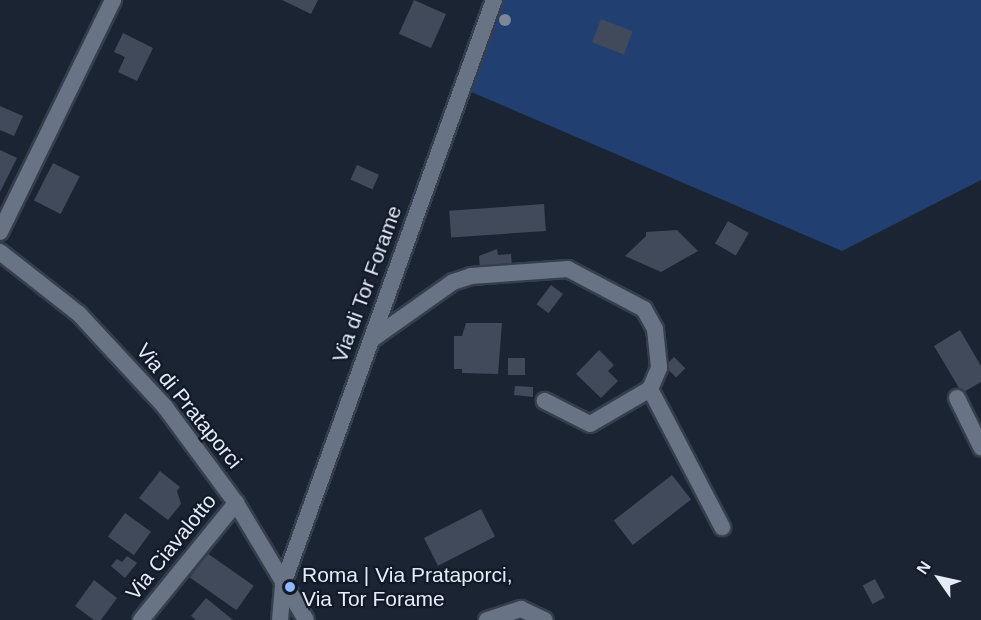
<!DOCTYPE html>
<style>
body{margin:0}
#map{position:relative;width:981px;height:620px;overflow:hidden;background:#1b2433;font-family:Arial,sans-serif}
div>[style]{position:absolute}
[style*='--x']{left:calc(var(--x)*1px);top:calc(var(--y)*1px);width:calc(var(--w)*1px);rotate:calc(var(--a)*1deg)}
.green>*{inset:0;background:#223f71}
.building>*{inset:0;background:#404a5b;transform-origin:0 0}
.roads{filter:drop-shadow(2px 0 #373e4b) drop-shadow(-2px 0 #373e4b) drop-shadow(0 2px #373e4b) drop-shadow(0 -2px #373e4b)}
.minor>*{height:16px;margin:-8px;padding:0 8px;transform-origin:8px;border-radius:8px;background:#687385}
.trees>*{width:12px;height:12px;margin:-6px;border-radius:50%;background:#7c8798}
.dots>*{width:16px;height:16px;translate:-50% -50%;box-sizing:border-box;border:3px solid #121a29;border-radius:50%}
span{translate:-50% -50%;white-space:nowrap;text-align:center;line-height:1.15;-webkit-text-stroke:4.5px #121a29;paint-order:stroke}
.street-label{font-size:21px;color:#e5ecf6}
.poi-label{font-size:21px;color:#e5ecf6}
.left{translate:0 -50%;text-align:left}
.north{position:absolute;left:909px;top:548px;width:60px;height:60px;-webkit-text-stroke:4px #121a29;paint-order:stroke;rotate:304deg;font-size:16px;font-weight:700;line-height:24px;text-align:center;color:#e5ecf6}
.north::after{content:'';display:block;margin:auto;width:21px;height:27px;background:#e5ecf6;clip-path:polygon(50% 0,100% 100%,50% 72%,0 100%)}
</style>
<div id="map">
<div class="green">
<i style="clip-path:polygon(494px 0,981px 0,981px 180px,842px 251px,462px 88px)"></i>
</div>
<div class="building">
<i style="clip-path:polygon(282px 0,318px 0,311px 14px)"></i>
<i style="left:414px;top:0;width:35px;height:37px;rotate:24deg"></i>
<i style="left:601px;top:19px;width:34px;height:25px;rotate:21deg"></i>
<i style="clip-path:polygon(123px 33px,153px 48px,137px 81px,118px 72px,125px 57px,114px 52px)"></i>
<i style="clip-path:polygon(0 106px,23px 116px,14px 136px,0 130px)"></i>
<i style="clip-path:polygon(0 150px,17px 158px,0 192px)"></i>
<i style="left:53px;top:163px;width:30px;height:42px;rotate:27deg"></i>
<i style="left:357px;top:165px;width:24px;height:16px;rotate:24deg"></i>
<i style="left:544px;top:204px;width:27px;height:95px;rotate:86deg"></i>
<i style="left:728px;top:221px;width:24px;height:26px;rotate:30deg"></i>
<i style="clip-path:polygon(677px 230px,698px 251px,661px 272px,625px 256px,646px 236px,646px 232px)"></i>
<i style="clip-path:polygon(497px 249px,498px 255px,511px 254px,512px 266px,480px 269px,479px 256px)"></i>
<i style="left:551px;top:285px;width:15px;height:24px;rotate:37deg"></i>
<i style="clip-path:polygon(466px 323px,502px 323px,498px 374px,462px 373px,462px 369px,454px 369px,454px 336px,462px 336px)"></i>
<i style="clip-path:polygon(960px 330px,981px 366px,981px 382px,962px 393px,934px 346px)"></i>
<i style="clip-path:polygon(599px 350px,614px 365px,608px 371px,618px 381px,601px 398px,576px 374px)"></i>
<i style="left:674px;top:357px;width:16px;height:13px;rotate:45deg"></i>
<i style="left:508px;top:358px;width:17px;height:17px"></i>
<i style="clip-path:polygon(515px 386px,533px 387px,533px 397px,514px 395px)"></i>
<i style="clip-path:polygon(160px 471px,180px 487px,177px 491px,181px 504px,168px 520px,139px 498px)"></i>
<i style="left:672px;top:475px;width:31px;height:74px;rotate:52deg"></i>
<i style="left:481px;top:509px;width:31px;height:64px;rotate:63deg"></i>
<i style="left:125px;top:513px;width:32px;height:29px;rotate:36deg"></i>
<i style="left:207px;top:553px;width:57px;height:30px;rotate:35deg"></i>
<i style="clip-path:polygon(127px 556px,137px 563px,125px 578px,111px 566px,117px 559px,122px 562px)"></i>
<i style="left:875px;top:579px;width:21px;height:14px;rotate:62deg"></i>
<i style="clip-path:polygon(94px 580px,117px 598px,101px 620px,94px 620px,75px 606px)"></i>
<i style="clip-path:polygon(206px 598px,233px 620px,196px 620px,191px 616px)"></i>
</div>
<div class="roads">
<div class="minor">
<i style="--x:0;--y:232;--w:258;--a:-64"></i>
<i style="--x:0;--y:252;--w:100;--a:38.1"></i>
<i style="--x:79;--y:314;--w:127;--a:47.2"></i>
<i style="--x:165;--y:407;--w:119;--a:53.5"></i>
<i style="--x:236;--y:503;--w:136;--a:59.1"></i>
<i style="--x:371;--y:340;--w:100;--a:-35.3"></i>
<i style="--x:453;--y:282;--w:19;--a:-18"></i>
<i style="--x:471;--y:276;--w:97;--a:-4.1"></i>
<i style="--x:568;--y:269;--w:86;--a:27.8"></i>
<i style="--x:644;--y:309;--w:23;--a:61"></i>
<i style="--x:655;--y:329;--w:39;--a:84"></i>
<i style="--x:659;--y:368;--w:23;--a:113"></i>
<i style="--x:650;--y:389;--w:69;--a:149.7"></i>
<i style="--x:590;--y:424;--w:51;--a:-152.9"></i>
<i style="--x:650;--y:389;--w:156;--a:62.4"></i>
<i style="--x:957;--y:398;--w:55;--a:63.9"></i>
<i style="--x:141;--y:620;--w:151;--a:-50.9"></i>
<i style="--x:280;--y:620;--w:36;--a:-85"></i>
<i style="--x:283;--y:584;--w:621;--a:-70.14"></i>
<i style="--x:487;--y:620;--w:36;--a:-18"></i>
<i style="--x:521;--y:609;--w:26;--a:25"></i>
</div>
</div>
<div class="trees">
<i style="left:505px;top:20px"></i>
</div>
<div class="dots">
<i style="left:290px;top:587px;background:#8fb8fd"></i>
</div>
<div class="street-label">
<span style="left:367px;top:284px;rotate:-70deg">Via di Tor Forame</span>
<span style="left:189px;top:406px;rotate:51deg">Via di Prataporci</span>
<span style="left:171px;top:547px;rotate:-51deg">Via Ciavalotto</span>
</div>
<div class="poi-label">
<span class="left" style="left:302px;top:587px">Roma | Via Prataporci,<br>Via Tor Forame</span>
</div>
<div class="north">N</div>
</div>
